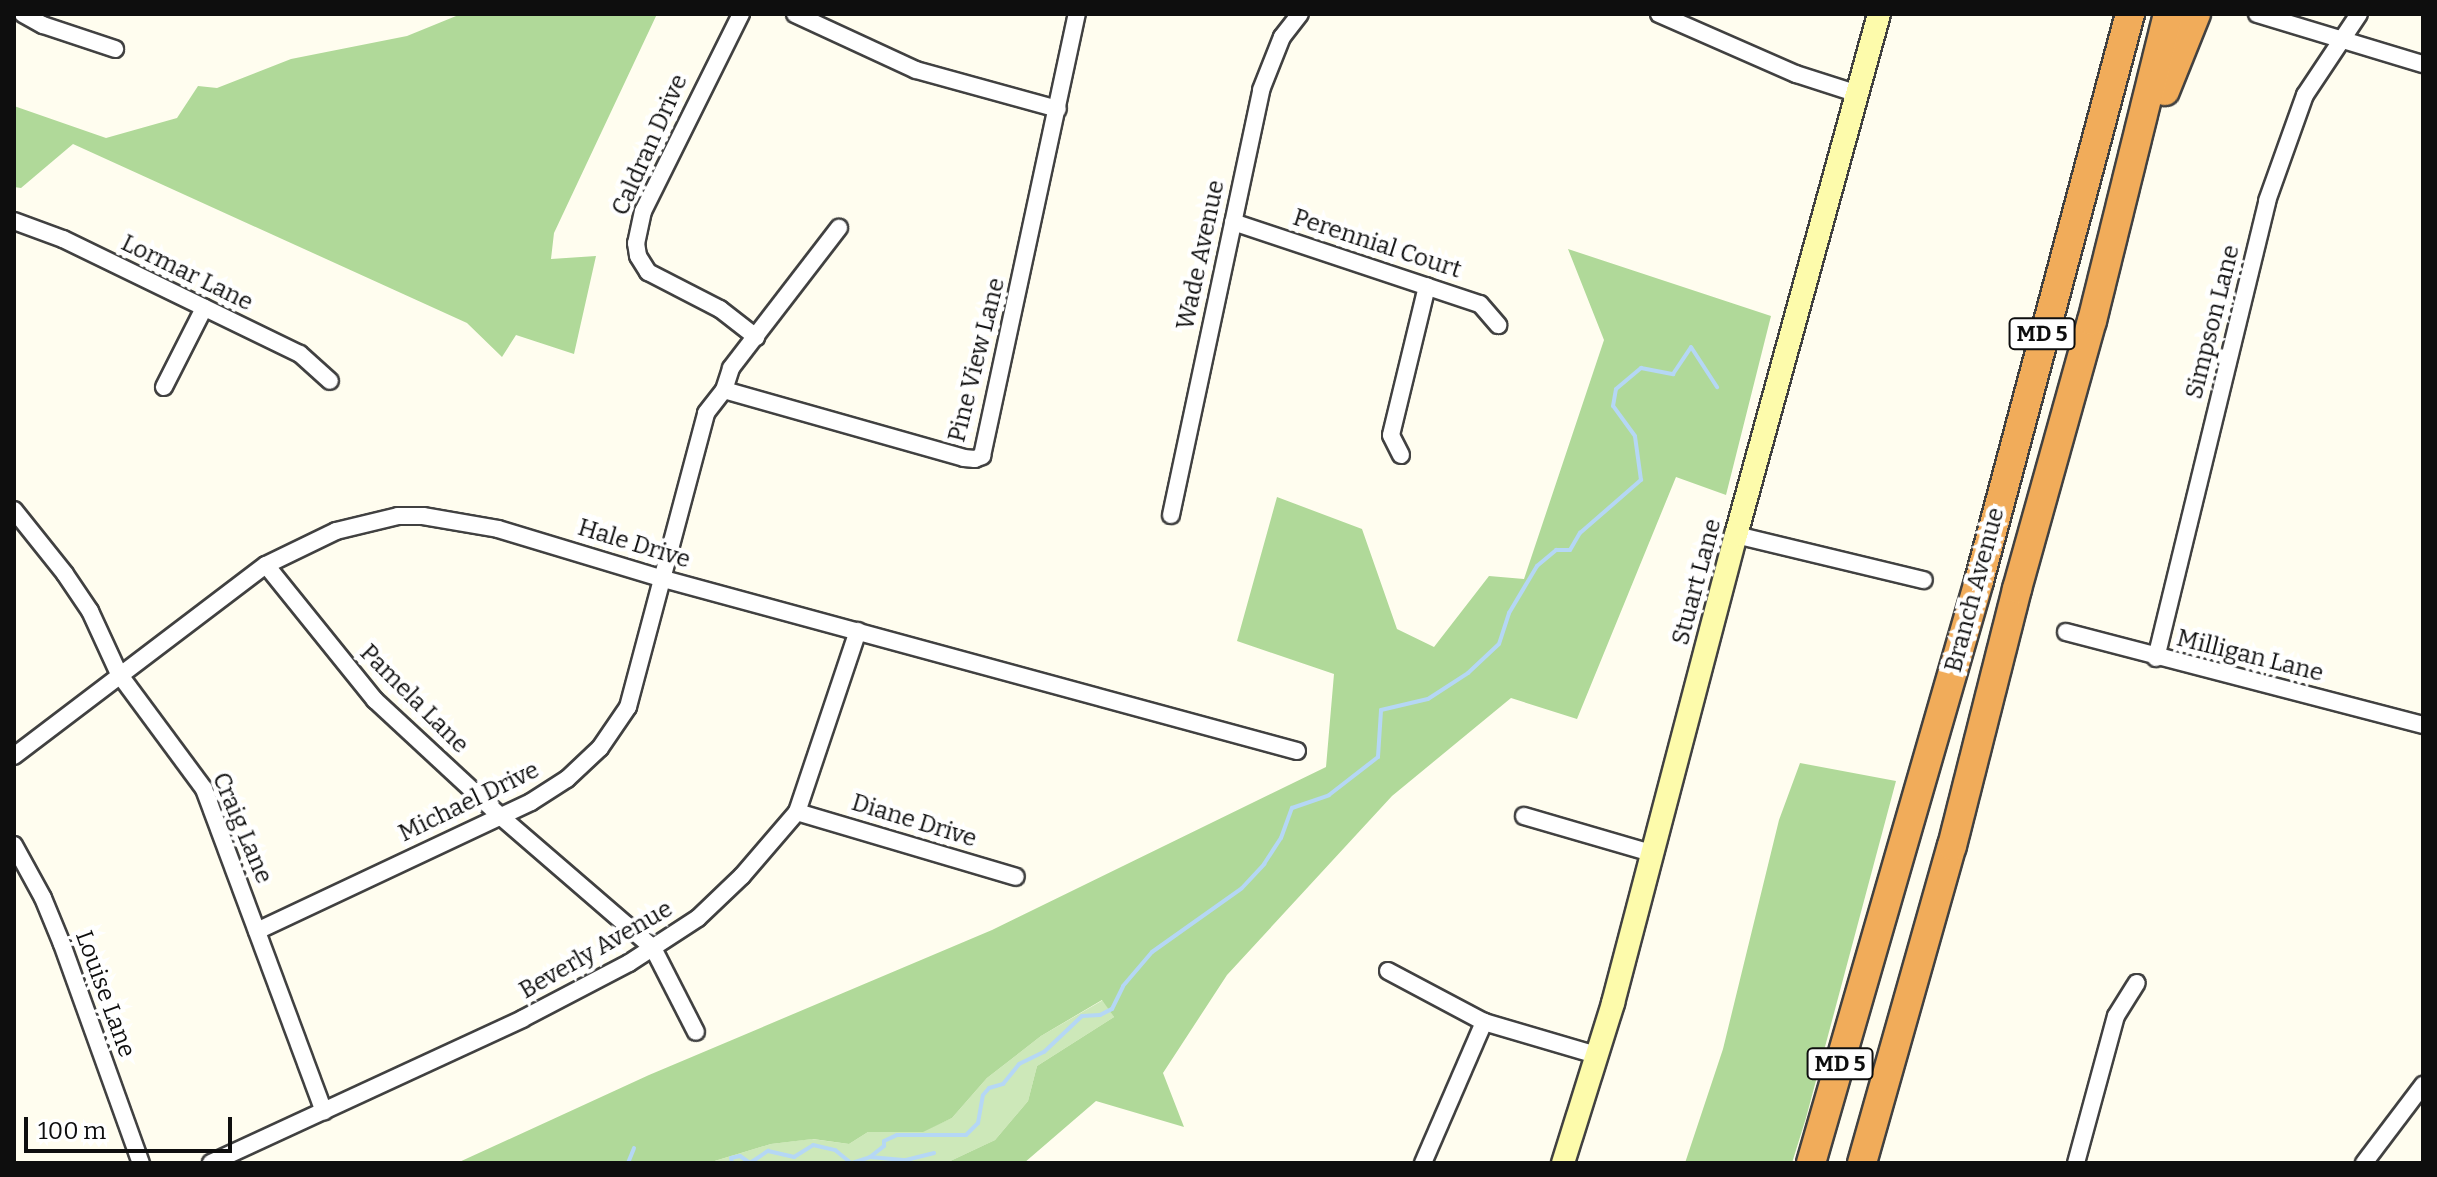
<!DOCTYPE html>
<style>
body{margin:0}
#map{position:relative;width:2437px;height:1177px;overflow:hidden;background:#fffdef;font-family:Bitter,serif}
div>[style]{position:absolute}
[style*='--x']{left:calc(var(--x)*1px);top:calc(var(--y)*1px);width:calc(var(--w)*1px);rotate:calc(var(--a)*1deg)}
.green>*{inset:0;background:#cde8b9}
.forest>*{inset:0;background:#b0d999}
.stream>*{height:4px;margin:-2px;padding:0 2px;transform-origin:2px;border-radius:2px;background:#b5d7f5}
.roads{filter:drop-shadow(2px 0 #414141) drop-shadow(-2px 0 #414141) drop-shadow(0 2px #414141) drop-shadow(0 -2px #414141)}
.street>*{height:16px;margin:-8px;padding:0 8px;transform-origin:8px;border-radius:8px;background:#fff}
.secondary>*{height:22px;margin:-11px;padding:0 11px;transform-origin:11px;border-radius:11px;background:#fdfbab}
.highway>*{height:28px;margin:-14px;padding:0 14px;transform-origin:14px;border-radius:14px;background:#f1ac5a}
span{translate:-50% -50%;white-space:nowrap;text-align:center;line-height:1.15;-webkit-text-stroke:8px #fff;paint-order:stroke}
.shield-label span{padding:2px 6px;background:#fff;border:2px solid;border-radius:6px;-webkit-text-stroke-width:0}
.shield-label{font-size:22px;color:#0e0e0e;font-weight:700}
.street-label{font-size:24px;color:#0e0e0e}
.frame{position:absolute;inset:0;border:16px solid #0e0e0e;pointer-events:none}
.scale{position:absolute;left:24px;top:1117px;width:208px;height:36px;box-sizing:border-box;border:4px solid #0e0e0e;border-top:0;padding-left:10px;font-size:24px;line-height:28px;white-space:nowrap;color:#0e0e0e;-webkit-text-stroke:6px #fff;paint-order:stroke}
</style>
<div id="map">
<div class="green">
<i style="clip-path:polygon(1103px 1000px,1114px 1017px,1037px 1066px,1028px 1101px,995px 1140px,946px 1163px,708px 1163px,771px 1144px,812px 1139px,849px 1144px,868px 1132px,923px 1131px,952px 1118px,987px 1078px,1041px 1036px)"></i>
</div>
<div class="forest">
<i style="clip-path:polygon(461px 14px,657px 14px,554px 233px,551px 259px,596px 256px,574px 354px,516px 335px,502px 357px,467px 323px,73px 144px,21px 188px,14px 187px,14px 106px,106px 138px,177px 118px,198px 86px,217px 88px,291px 59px,407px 36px)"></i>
<i style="clip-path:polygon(1568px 249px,1771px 316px,1726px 495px,1676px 477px,1577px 719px,1511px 698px,1392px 796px,1227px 975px,1163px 1073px,1184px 1127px,1096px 1101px,1024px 1163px,946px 1163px,995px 1140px,1028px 1101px,1037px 1066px,1114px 1017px,1102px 1000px,1041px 1036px,987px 1078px,952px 1118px,923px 1132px,868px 1132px,849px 1144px,813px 1139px,771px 1144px,708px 1163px,457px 1163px,649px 1075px,992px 930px,1326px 767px,1334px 674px,1237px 641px,1277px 497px,1362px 529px,1397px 629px,1434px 647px,1489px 576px,1524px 579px,1604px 340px)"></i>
<i style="clip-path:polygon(1800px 763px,1896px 781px,1806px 1118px,1792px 1163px,1685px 1163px,1723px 1049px,1779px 820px)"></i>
</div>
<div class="stream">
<i style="--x:870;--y:1157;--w:36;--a:5"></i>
<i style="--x:906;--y:1160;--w:29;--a:-14"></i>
<i style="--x:628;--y:1163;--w:16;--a:-68"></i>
<i style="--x:732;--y:1163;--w:5;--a:-101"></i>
<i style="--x:731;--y:1158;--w:9;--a:-13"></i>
<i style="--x:740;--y:1156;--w:12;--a:35"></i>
<i style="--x:750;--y:1163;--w:22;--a:-34"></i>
<i style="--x:768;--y:1151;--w:27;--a:13"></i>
<i style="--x:794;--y:1157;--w:22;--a:-32"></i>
<i style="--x:813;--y:1145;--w:23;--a:13"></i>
<i style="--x:835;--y:1150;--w:21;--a:39"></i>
<i style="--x:852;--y:1163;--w:19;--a:-18"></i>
<i style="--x:870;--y:1157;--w:18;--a:-38"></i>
<i style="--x:884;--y:1146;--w:5;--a:-90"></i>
<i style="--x:884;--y:1141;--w:14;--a:-25"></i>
<i style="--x:897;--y:1135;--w:69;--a:0"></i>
<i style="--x:966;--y:1135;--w:17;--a:-45"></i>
<i style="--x:978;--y:1123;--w:28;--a:-80"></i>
<i style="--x:983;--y:1095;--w:9;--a:-49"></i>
<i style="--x:989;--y:1088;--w:15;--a:-16"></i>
<i style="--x:1003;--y:1084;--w:26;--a:-51"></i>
<i style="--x:1019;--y:1064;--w:28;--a:-26"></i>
<i style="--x:1044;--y:1052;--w:52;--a:-43.5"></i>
<i style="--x:1082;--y:1016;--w:18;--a:-3"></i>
<i style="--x:1100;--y:1015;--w:13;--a:-27"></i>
<i style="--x:1112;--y:1009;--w:25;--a:-64"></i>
<i style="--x:1123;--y:986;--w:45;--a:-49.5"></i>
<i style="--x:1152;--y:952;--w:110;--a:-35.4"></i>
<i style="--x:1242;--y:888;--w:33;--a:-47"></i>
<i style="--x:1264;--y:864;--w:31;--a:-57"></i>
<i style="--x:1281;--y:838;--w:32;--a:-70"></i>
<i style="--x:1292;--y:808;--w:39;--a:-19"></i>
<i style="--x:1329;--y:795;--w:62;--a:-37.8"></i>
<i style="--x:1378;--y:757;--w:47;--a:-86.3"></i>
<i style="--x:1381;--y:710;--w:48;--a:-13.2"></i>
<i style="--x:1428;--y:699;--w:48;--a:-33"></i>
<i style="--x:1468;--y:673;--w:42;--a:-43.1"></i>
<i style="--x:1499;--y:644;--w:33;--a:-72"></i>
<i style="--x:1509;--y:613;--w:55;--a:-59.2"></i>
<i style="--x:1537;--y:566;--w:25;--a:-40"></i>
<i style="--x:1556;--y:550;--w:14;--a:0"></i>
<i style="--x:1570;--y:550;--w:20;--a:-60"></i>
<i style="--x:1580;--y:533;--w:81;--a:-41"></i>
<i style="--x:1641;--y:480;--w:44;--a:-97.8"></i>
<i style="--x:1635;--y:436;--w:37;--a:-126"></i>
<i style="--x:1613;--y:406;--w:17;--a:-80"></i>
<i style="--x:1616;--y:389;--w:33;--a:-40"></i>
<i style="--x:1641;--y:368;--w:33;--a:11"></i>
<i style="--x:1673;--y:374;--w:32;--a:-56"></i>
<i style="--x:1691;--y:347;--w:48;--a:57"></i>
</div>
<div class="roads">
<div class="street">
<i style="--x:23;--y:14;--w:23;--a:29"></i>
<i style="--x:43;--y:25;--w:76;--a:18.4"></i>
<i style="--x:741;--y:14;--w:220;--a:116.4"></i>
<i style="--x:643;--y:211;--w:33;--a:102"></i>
<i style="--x:636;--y:243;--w:13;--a:81"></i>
<i style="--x:638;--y:256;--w:19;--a:58"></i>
<i style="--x:648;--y:272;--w:81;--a:27.2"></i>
<i style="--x:720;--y:309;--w:46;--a:37.9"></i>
<i style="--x:795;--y:14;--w:133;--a:24.8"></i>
<i style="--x:916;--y:70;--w:147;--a:15.4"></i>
<i style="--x:1659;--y:14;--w:150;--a:23.7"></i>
<i style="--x:1796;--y:74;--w:65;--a:17.9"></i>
<i style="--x:2257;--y:14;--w:173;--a:16.8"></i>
<i style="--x:14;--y:221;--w:52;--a:20.2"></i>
<i style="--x:63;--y:239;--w:263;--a:25.9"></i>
<i style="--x:300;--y:354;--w:40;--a:42"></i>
<i style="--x:1233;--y:222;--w:260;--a:18.4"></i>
<i style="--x:1480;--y:304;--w:28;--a:49"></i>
<i style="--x:164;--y:387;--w:89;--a:-63.1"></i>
<i style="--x:724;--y:390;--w:249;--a:15.8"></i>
<i style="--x:964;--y:458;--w:11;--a:5"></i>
<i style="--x:975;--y:459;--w:8;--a:-23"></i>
<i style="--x:982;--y:456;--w:452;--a:-77.9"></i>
<i style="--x:1401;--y:455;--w:22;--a:-117"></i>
<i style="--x:1391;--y:435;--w:153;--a:-76.4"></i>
<i style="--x:14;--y:510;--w:82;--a:51.4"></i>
<i style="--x:65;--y:574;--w:45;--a:56"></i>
<i style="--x:90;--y:611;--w:69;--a:65.3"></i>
<i style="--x:119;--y:674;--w:143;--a:53.5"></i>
<i style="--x:204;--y:789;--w:344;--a:69.6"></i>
<i style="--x:1171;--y:515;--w:434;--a:-78"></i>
<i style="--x:1261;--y:90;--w:57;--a:-68.4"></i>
<i style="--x:1282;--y:37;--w:29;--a:-52"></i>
<i style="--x:1736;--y:535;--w:193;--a:13.5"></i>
<i style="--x:266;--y:565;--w:174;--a:51.1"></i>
<i style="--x:375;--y:700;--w:169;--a:42.8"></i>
<i style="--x:499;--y:815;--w:203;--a:40.8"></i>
<i style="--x:653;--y:948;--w:94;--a:62.9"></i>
<i style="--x:2066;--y:632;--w:369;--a:14.6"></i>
<i style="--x:2156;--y:658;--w:470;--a:-76.3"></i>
<i style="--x:2267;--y:201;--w:113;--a:-70.3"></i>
<i style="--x:2305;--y:95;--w:97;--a:-56.3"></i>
<i style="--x:14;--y:756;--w:316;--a:-37.2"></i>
<i style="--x:266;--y:565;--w:78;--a:-25.9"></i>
<i style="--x:336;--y:531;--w:64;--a:-13.6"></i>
<i style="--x:398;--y:516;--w:25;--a:0"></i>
<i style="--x:423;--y:516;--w:76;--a:9.8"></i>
<i style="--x:498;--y:529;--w:169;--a:16.8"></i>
<i style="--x:660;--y:578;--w:660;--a:15.19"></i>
<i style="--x:797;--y:812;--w:228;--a:16.5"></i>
<i style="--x:1524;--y:816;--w:132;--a:16.2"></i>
<i style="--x:14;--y:845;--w:60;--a:61.3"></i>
<i style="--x:43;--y:898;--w:50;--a:67.6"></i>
<i style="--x:62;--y:944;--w:233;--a:70.2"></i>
<i style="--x:257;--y:931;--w:303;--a:-25.2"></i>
<i style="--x:531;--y:802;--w:43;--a:-32.6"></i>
<i style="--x:567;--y:779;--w:45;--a:-43.2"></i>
<i style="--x:600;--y:748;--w:50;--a:-55.7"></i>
<i style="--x:628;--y:707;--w:304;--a:-75.1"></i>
<i style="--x:706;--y:413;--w:29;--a:-52"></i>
<i style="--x:724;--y:390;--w:23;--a:-72"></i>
<i style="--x:731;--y:368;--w:177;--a:-52.4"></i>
<i style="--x:1388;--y:971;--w:109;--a:28"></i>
<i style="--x:1484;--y:1022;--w:117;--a:16.4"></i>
<i style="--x:211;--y:1163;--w:343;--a:-24.8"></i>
<i style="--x:522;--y:1019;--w:121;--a:-27.6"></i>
<i style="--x:629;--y:963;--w:82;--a:-33.1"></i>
<i style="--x:698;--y:918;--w:61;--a:-43.7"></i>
<i style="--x:742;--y:876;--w:84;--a:-49.3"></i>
<i style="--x:797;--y:812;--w:191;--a:-71.4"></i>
<i style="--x:1423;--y:1163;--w:154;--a:-66.6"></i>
<i style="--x:2076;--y:1163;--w:152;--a:-74.8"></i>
<i style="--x:2116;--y:1016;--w:39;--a:-58"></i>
<i style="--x:2364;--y:1163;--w:98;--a:-52.9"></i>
</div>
<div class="secondary">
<i style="--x:1563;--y:1163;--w:168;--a:-72.6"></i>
<i style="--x:1613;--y:1003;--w:484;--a:-75.3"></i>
<i style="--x:1736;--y:535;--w:540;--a:-74.65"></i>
</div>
<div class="highway">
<i style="--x:2165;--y:91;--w:83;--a:-68.1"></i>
<i style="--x:1811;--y:1163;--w:606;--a:-73.9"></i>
<i style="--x:1979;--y:581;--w:587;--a:-75.09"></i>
<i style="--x:1862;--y:1163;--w:330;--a:-74.2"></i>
<i style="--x:1952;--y:846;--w:265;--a:-75.8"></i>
<i style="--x:2017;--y:589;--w:278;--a:-74.4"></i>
<i style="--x:2092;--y:321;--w:316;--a:-76.1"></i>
</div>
</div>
<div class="shield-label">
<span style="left:2042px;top:334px">MD 5</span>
<span style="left:1840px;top:1064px">MD 5</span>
</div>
<div class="street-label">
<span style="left:650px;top:145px;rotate:-66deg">Caldran Drive</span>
<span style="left:1377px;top:244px;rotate:18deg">Perennial Court</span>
<span style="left:1201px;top:255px;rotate:-78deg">Wade Avenue</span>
<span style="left:187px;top:273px;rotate:26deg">Lormar Lane</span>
<span style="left:2213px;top:322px;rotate:-76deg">Simpson Lane</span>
<span style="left:977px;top:360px;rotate:-76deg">Pine View Lane</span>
<span style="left:634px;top:544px;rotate:17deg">Hale Drive</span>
<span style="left:1697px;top:582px;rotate:-75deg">Stuart Lane</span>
<span style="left:1975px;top:590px;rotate:-75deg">Branch Avenue</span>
<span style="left:2250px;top:656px;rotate:14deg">Milligan Lane</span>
<span style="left:414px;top:699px;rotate:45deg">Pamela Lane</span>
<span style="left:469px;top:802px;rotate:-26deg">Michael Drive</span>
<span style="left:914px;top:821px;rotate:17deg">Diane Drive</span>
<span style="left:242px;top:828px;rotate:67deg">Craig Lane</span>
<span style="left:596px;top:950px;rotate:-30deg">Beverly Avenue</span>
<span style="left:105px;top:994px;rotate:70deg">Louise Lane</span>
</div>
<div class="frame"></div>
<div class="scale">100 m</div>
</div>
